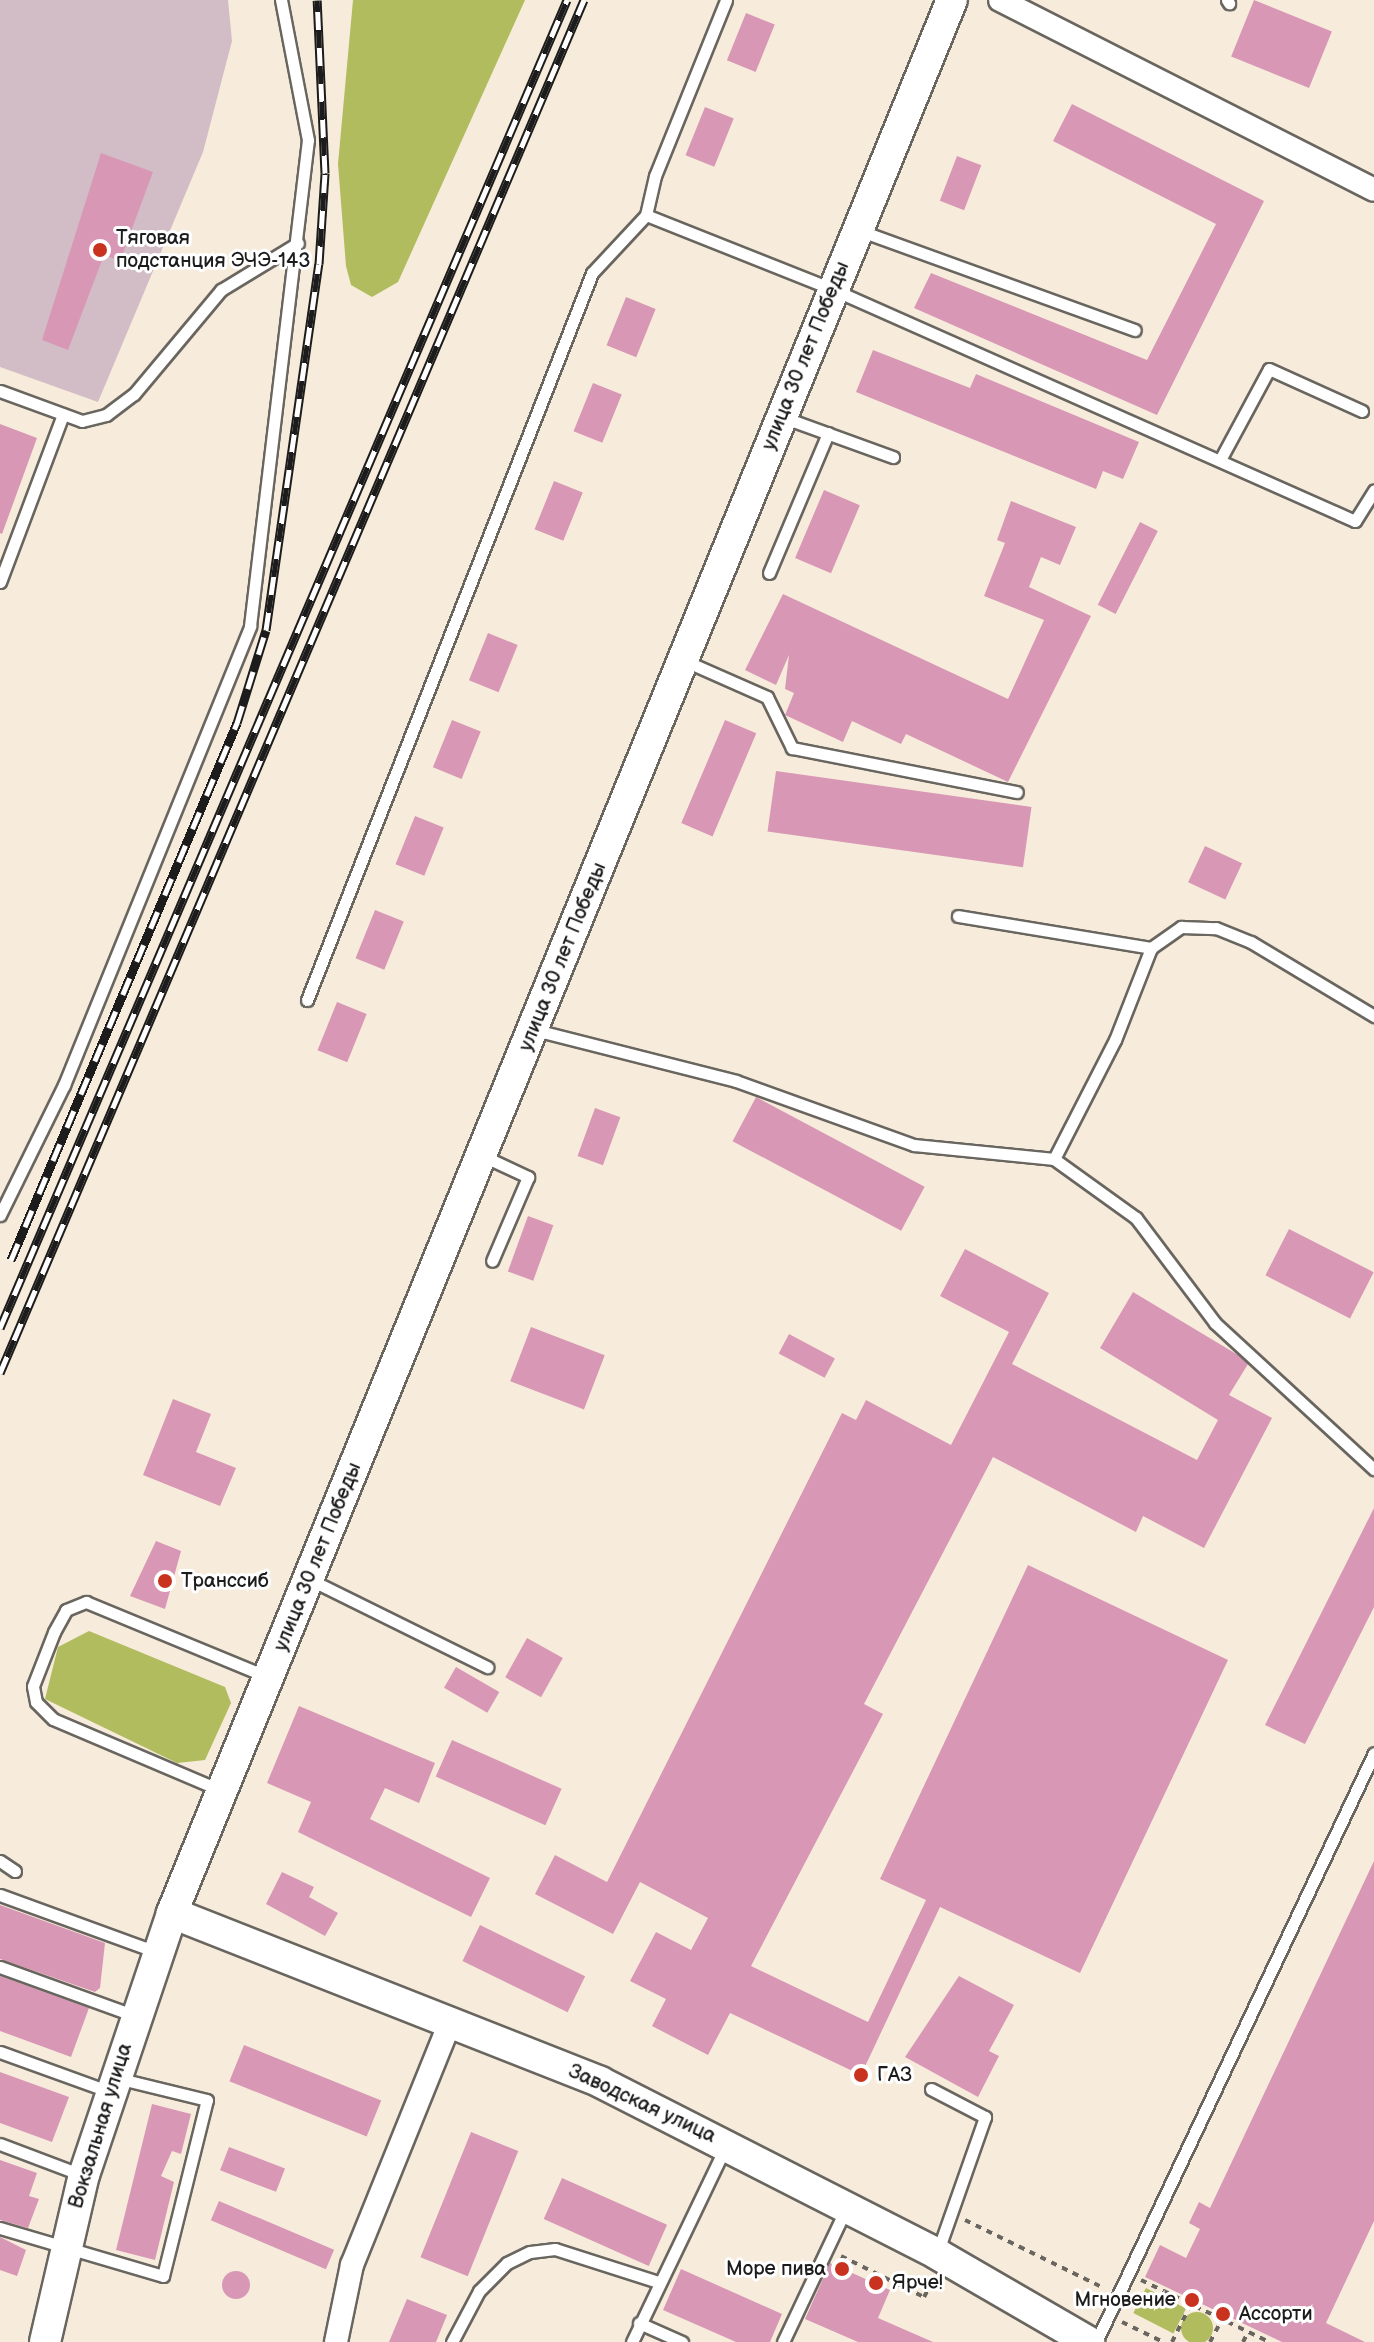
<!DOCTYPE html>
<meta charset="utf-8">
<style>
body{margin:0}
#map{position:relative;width:1374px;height:2342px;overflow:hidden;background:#f7ecdb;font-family:"Balsamiq Sans",sans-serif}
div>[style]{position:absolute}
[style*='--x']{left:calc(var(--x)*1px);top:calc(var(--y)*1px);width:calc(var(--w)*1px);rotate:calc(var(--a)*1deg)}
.industrial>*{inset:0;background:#d2bdc7}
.green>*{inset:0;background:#b0bc5e;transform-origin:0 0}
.round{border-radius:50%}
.building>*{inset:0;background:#d898b5;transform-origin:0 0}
.path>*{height:4px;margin-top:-2px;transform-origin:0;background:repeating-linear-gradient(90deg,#69655f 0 6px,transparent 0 12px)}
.roads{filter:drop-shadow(2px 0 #69655f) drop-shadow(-2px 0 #69655f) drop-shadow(0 2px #69655f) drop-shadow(0 -2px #69655f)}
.lane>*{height:11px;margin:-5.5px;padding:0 5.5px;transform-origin:5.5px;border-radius:5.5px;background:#fff}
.street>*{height:22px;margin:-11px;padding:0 11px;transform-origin:11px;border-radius:11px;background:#fff}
.secondary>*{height:30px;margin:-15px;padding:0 15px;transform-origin:15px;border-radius:15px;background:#fff}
.rail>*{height:9px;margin-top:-4.5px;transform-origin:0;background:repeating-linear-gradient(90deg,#fff 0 18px,#1c1c1c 0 36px);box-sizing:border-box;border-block:2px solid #1c1c1c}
.dots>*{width:22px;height:22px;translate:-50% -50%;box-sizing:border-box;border:4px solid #fff;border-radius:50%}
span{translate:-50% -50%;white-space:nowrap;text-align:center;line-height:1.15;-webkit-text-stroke:6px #fff;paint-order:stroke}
.poi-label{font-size:20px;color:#1c1c1c}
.left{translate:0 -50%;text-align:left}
.right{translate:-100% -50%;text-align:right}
.street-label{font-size:20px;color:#1c1c1c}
</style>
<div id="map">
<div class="industrial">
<i style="clip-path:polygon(0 0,228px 0,232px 41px,203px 152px,98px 402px,0 367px)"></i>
</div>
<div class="green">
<i style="clip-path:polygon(353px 0,525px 0,398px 282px,372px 297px,351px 285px,346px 266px,338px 164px)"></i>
<i style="clip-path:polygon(89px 1631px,225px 1687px,231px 1703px,205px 1760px,177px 1763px,45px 1699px,58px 1647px)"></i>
<i style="left:1146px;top:2288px;width:45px;height:28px;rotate:27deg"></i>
<i class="round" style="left:1181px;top:2312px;width:32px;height:32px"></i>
</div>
<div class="building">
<i style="left:1254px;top:0;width:84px;height:61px;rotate:22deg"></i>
<i style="left:746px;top:13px;width:31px;height:51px;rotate:22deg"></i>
<i style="clip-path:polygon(1072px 104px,1264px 201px,1157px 415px,914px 308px,931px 273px,1147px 360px,1216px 224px,1053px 141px)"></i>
<i style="left:705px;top:107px;width:31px;height:52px;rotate:22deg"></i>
<i style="clip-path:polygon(101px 153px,153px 172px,120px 261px,104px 255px,68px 350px,42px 340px)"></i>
<i style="left:957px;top:156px;width:26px;height:48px;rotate:21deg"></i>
<i style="left:626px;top:297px;width:32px;height:52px;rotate:22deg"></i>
<i style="clip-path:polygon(873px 350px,970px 388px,976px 374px,1139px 442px,1123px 479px,1103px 471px,1096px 489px,856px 392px)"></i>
<i style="left:593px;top:383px;width:31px;height:52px;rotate:22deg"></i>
<i style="clip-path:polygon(0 424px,37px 438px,2px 534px,0 533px)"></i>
<i style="left:554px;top:481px;width:31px;height:52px;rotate:22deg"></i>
<i style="left:824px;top:490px;width:39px;height:74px;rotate:23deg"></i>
<i style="clip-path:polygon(1011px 501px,1076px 527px,1060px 565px,1041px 557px,1029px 587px,1091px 616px,1008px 782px,906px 734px,901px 744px,852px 721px,843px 742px,785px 715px,794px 693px,785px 689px,789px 655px,776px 685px,745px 670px,783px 594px,1008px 699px,1044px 620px,984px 596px,1005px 543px,997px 540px)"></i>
<i style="left:1140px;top:522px;width:20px;height:93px;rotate:27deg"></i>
<i style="left:488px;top:633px;width:32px;height:51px;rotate:22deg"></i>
<i style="left:452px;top:720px;width:31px;height:51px;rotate:22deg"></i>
<i style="left:725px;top:720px;width:34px;height:112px;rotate:23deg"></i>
<i style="left:776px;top:771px;width:258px;height:61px;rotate:8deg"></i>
<i style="left:415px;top:816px;width:31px;height:52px;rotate:22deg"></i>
<i style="left:1205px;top:846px;width:41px;height:40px;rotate:25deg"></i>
<i style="left:375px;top:910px;width:31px;height:52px;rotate:22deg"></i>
<i style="left:337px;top:1002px;width:32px;height:52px;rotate:22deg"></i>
<i style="left:756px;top:1097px;width:191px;height:50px;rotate:28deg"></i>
<i style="left:595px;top:1108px;width:27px;height:51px;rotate:20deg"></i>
<i style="left:528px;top:1216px;width:27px;height:59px;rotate:20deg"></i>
<i style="left:1289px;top:1229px;width:95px;height:52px;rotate:27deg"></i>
<i style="clip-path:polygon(965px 1249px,1049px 1293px,1012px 1364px,1197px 1460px,1218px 1420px,1100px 1348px,1133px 1292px,1238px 1355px,1248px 1364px,1229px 1395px,1272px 1418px,1204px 1548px,1143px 1516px,1136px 1532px,993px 1457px,864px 1704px,883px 1714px,751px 1966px,868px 2022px,926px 1900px,880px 1879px,1028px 1565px,1228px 1660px,1080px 1973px,940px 1907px,861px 2075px,730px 2013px,708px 2055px,652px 2026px,666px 1999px,630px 1981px,656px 1932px,691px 1950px,708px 1918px,640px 1882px,613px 1934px,535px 1894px,555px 1855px,607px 1882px,842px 1413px,856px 1420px,866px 1400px,951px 1445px,1009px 1332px,940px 1296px)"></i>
<i style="left:531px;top:1327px;width:79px;height:58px;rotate:21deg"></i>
<i style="left:789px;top:1334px;width:52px;height:22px;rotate:28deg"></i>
<i style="clip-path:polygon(173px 1399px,211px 1414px,196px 1452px,236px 1468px,220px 1506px,143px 1475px)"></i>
<i style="clip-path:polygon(1374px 1508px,1374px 1607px,1305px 1744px,1265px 1725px)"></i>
<i style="clip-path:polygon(156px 1541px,181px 1551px,165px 1609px,130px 1596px)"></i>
<i style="left:527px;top:1638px;width:41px;height:45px;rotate:29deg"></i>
<i style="left:456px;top:1667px;width:50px;height:24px;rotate:30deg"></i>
<i style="clip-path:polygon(299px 1706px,435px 1763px,419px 1803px,385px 1788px,370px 1819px,490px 1878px,471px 1917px,298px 1832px,311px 1802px,267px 1783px)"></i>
<i style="left:452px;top:1740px;width:120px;height:40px;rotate:24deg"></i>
<i style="clip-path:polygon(1374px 1861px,1374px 2221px,1326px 2323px,1365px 2342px,1282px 2342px,1145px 2277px,1160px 2245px,1186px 2258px,1200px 2229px,1189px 2223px,1199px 2202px,1210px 2208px)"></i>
<i style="clip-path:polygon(282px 1872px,314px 1887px,309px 1897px,338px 1913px,325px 1936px,266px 1904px)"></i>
<i style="clip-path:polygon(0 1905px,105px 1943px,100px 1988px,95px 1992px,0 1959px)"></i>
<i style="left:480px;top:1925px;width:117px;height:40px;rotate:26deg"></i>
<i style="clip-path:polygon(0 1976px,89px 2008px,71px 2057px,0 2031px)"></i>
<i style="clip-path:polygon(959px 1976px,1014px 2005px,989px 2051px,999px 2056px,978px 2097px,905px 2057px)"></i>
<i style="left:244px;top:2045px;width:148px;height:39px;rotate:22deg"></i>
<i style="clip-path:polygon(0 2072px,69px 2097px,52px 2142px,0 2123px)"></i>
<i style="clip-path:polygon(152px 2104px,191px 2114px,181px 2154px,172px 2151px,161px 2176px,174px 2182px,155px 2260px,116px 2250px)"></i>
<i style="left:471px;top:2132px;width:51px;height:135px;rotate:22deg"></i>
<i style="left:229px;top:2147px;width:60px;height:25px;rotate:21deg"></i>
<i style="clip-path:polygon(0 2160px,37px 2173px,29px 2196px,39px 2199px,28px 2228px,0 2220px)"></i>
<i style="left:562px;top:2178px;width:115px;height:45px;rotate:24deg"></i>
<i style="left:219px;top:2201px;width:125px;height:21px;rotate:23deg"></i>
<i style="clip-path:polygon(0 2237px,26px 2250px,17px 2276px,0 2270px)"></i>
<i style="clip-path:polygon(830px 2263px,890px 2290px,878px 2318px,933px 2342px,858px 2342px,805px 2319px)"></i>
<i style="clip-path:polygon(681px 2269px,782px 2314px,770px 2342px,736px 2342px,663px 2310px)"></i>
<i class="round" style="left:222px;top:2271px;width:28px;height:28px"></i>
<i style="clip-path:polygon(407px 2299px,447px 2315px,436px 2342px,389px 2342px)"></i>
</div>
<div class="path">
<i style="--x:965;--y:2220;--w:155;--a:26.1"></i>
<i style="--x:841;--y:2256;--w:93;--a:26.3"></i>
<i style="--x:924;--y:2297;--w:18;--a:-61"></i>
<i style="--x:1141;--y:2280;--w:142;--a:25.8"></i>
<i style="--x:1122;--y:2322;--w:46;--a:26"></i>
<i style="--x:1172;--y:2342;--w:42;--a:-63.4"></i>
<i style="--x:1210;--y:2342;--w:26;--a:-62"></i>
<i style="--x:1243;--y:2342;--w:11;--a:-63"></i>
</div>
<div class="roads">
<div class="lane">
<i style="--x:1227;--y:0;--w:4;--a:56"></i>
<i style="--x:646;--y:215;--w:40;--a:-77"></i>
<i style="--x:655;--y:176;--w:190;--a:-68"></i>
<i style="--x:861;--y:231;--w:291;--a:19.9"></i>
<i style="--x:0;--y:391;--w:87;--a:20.1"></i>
<i style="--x:82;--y:421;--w:25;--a:-14"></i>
<i style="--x:106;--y:415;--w:35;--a:-37"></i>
<i style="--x:134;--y:394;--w:136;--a:-50.1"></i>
<i style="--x:221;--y:290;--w:90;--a:-31.4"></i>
<i style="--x:785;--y:418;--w:115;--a:19.9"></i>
<i style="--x:1220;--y:460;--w:103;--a:-61.7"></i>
<i style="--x:1269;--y:369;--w:102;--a:24.3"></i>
<i style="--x:769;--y:573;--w:152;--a:-67.1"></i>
<i style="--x:0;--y:582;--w:179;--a:-69.4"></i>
<i style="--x:683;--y:660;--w:92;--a:23.8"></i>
<i style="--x:767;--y:697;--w:57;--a:63.9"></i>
<i style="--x:792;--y:748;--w:229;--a:11.1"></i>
<i style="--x:958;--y:916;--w:196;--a:9.4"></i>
<i style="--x:307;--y:1000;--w:781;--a:-68.59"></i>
<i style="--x:592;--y:273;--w:79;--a:-47"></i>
<i style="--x:646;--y:215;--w:200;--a:21.7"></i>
<i style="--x:832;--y:289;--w:572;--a:23.92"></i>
<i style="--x:1355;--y:521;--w:36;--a:-58"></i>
<i style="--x:535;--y:1030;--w:207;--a:14.2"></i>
<i style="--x:736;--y:1081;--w:189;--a:19.8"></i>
<i style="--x:914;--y:1145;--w:141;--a:5.7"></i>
<i style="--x:1054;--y:1159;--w:101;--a:35.7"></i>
<i style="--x:1136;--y:1218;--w:131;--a:53"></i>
<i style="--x:1215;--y:1323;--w:216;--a:42.6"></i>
<i style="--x:483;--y:1156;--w:50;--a:25"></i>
<i style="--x:528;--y:1177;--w:91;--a:113.2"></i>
<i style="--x:1054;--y:1159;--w:134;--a:-62.9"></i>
<i style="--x:1115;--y:1040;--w:99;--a:-68.6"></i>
<i style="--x:1151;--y:948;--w:37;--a:-35"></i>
<i style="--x:1181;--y:927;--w:35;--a:2"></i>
<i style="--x:1216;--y:928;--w:38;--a:22"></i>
<i style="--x:1251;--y:942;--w:144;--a:31"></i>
<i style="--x:0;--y:1215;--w:145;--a:-63.8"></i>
<i style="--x:64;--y:1085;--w:495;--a:-67.9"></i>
<i style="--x:250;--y:626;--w:489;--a:-83.2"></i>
<i style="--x:308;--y:140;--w:143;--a:-100.9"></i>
<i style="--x:309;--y:1579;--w:199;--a:26.3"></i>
<i style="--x:220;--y:1790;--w:181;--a:-157"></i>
<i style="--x:53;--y:1719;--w:24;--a:-135"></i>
<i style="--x:36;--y:1702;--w:16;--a:-101"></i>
<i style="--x:33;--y:1686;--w:58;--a:-68.7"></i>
<i style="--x:54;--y:1632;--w:25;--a:-61"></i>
<i style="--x:66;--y:1610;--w:22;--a:-22"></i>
<i style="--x:86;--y:1602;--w:197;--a:22.4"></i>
<i style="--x:0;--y:1861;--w:18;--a:34"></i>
<i style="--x:0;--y:1895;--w:167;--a:20"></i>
<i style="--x:0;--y:1967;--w:144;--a:19.9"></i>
<i style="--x:0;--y:2052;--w:115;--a:19.9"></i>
<i style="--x:931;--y:2089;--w:61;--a:27.4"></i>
<i style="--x:985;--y:2117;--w:144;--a:109.4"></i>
<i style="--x:0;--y:2144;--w:88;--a:20.7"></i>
<i style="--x:0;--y:2228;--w:170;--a:16.4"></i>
<i style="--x:163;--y:2276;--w:181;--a:-76"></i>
<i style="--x:207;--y:2100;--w:93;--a:-166.3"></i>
<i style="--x:639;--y:2323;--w:47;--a:23.8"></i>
<i style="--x:452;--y:2342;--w:58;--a:-62.1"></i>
<i style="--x:479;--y:2291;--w:40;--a:-45"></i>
<i style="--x:507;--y:2263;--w:25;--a:-26"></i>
<i style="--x:530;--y:2252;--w:25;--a:-7"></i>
<i style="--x:555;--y:2249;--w:105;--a:17.7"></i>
<i style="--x:632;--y:2342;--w:215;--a:-64.4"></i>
<i style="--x:783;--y:2342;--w:145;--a:-64.7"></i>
<i style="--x:1096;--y:2342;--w:651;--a:-64.73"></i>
</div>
<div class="street">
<i style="--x:1000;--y:0;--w:419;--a:26.9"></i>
<i style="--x:336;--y:2342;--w:79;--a:-78.3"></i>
<i style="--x:352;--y:2265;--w:264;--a:-68"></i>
</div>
<div class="secondary">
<i style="--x:172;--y:1913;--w:460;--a:21.5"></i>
<i style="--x:600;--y:2082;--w:378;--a:27"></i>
<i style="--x:937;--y:2254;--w:176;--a:30.1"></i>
<i style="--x:45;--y:2342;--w:171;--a:-76.9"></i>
<i style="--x:84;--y:2175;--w:276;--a:-71.4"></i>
<i style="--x:172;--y:1913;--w:2066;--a:-67.82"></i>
</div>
</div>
<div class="rail">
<i style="--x:11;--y:1260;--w:583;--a:-67.18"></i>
<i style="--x:237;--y:723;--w:97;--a:-72.7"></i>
<i style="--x:266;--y:630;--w:370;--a:-81.8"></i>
<i style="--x:319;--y:264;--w:91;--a:-86.2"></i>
<i style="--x:325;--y:173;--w:173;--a:-92.6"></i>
<i style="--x:0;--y:1328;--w:1444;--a:-66.88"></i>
<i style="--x:0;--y:1373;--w:1492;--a:-66.96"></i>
</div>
<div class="dots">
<i style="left:100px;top:250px;background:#c8321e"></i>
<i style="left:165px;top:1581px;background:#c8321e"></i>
<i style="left:861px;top:2075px;background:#c8321e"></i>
<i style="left:842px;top:2269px;background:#c8321e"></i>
<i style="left:876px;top:2283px;background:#c8321e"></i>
<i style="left:1192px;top:2300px;background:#c8321e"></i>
<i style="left:1223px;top:2314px;background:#c8321e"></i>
</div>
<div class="poi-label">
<span class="left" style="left:116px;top:250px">Тяговая<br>подстанция ЭЧЭ-143</span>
<span class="left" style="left:181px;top:1581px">Транссиб</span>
<span class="left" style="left:877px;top:2075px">ГАЗ</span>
<span class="right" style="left:826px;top:2269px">Море пива</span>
<span class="left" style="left:892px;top:2283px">Ярче!</span>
<span class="right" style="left:1176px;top:2300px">Мгновение</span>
<span class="left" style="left:1239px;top:2314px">Ассорти</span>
</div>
<div class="street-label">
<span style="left:806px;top:356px;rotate:-68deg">улица 30 лет Победы</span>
<span style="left:563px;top:957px;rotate:-68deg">улица 30 лет Победы</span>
<span style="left:318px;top:1557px;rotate:-68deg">улица 30 лет Победы</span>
<span style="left:642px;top:2104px;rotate:25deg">Заводская улица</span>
<span style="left:101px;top:2126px;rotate:-73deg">Вокзальная улица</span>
</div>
</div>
